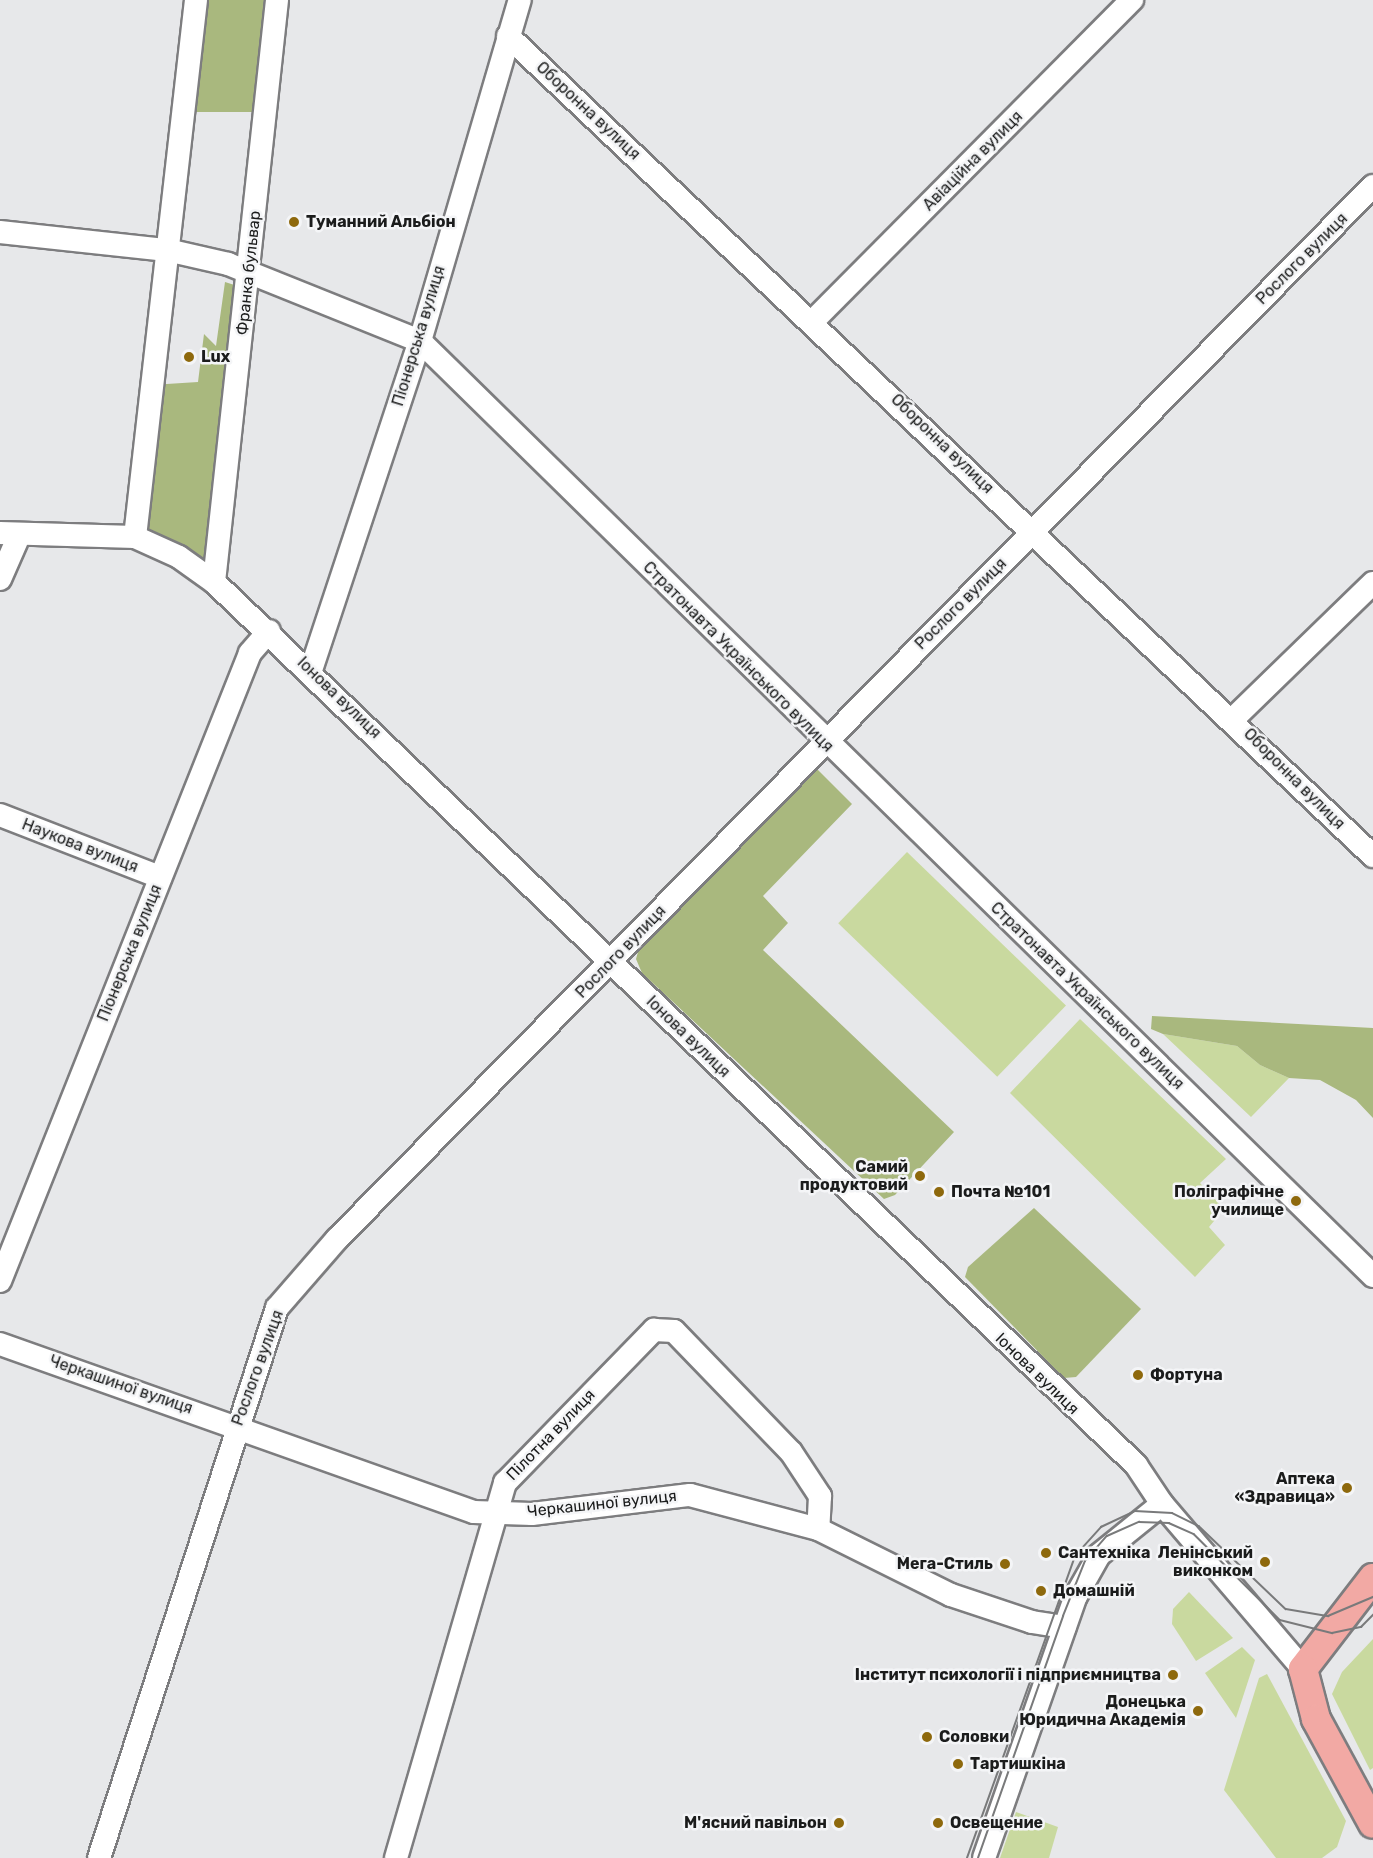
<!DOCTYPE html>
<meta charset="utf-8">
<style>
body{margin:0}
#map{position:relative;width:1373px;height:1858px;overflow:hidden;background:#e7e8ea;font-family:Rubik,sans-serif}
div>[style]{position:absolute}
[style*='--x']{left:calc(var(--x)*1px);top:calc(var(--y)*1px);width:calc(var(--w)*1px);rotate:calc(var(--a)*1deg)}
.green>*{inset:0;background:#c9d99f;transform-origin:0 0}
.forest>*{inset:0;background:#a9b87e;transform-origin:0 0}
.roads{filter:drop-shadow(2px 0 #7d7d7f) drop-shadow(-2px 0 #7d7d7f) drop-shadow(0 2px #7d7d7f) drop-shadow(0 -2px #7d7d7f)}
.minor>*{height:22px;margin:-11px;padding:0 11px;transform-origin:11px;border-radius:11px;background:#fff}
.major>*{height:28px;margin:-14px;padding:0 14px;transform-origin:14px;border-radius:14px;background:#f2a9a4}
.tram>*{height:1.5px;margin:-0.75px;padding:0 0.75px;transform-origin:0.75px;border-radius:0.75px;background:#797a7b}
.dots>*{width:16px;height:16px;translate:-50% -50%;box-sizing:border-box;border:3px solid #f4f5f7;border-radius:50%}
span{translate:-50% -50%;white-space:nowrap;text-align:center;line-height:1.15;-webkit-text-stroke:5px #f4f5f7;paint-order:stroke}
.street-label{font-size:16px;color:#1b1c1c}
.poi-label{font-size:16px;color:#1b1c1c;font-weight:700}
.left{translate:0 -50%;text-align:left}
.right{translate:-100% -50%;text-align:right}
</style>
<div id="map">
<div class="green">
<i style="left:907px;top:852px;width:221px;height:99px;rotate:44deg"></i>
<i style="clip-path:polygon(1080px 1019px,1226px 1159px,1200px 1183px,1224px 1209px,1209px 1227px,1225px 1245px,1195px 1277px,1010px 1093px)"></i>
<i style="clip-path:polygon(1163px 1034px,1237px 1046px,1260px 1065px,1289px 1078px,1251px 1117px)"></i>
<i style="clip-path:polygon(1189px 1592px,1233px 1638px,1196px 1661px,1172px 1624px,1173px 1609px)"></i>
<i style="clip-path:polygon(1373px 1639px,1373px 1768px,1370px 1770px,1332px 1694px,1342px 1672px)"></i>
<i style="clip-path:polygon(1242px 1647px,1255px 1660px,1236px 1718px,1205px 1673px)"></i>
<i style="clip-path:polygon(1267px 1674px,1346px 1821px,1337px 1847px,1322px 1858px,1276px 1858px,1224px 1790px,1259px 1678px)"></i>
<i style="clip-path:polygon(1016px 1812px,1058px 1827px,1049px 1858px,1000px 1858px)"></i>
</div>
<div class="forest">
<i style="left:196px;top:0;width:81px;height:112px"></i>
<i style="clip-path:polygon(225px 282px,247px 289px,214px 582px,135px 537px,151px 385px,198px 382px,204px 334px,216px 346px)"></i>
<i style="clip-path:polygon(815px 767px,852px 804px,763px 896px,788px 923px,763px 950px,954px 1132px,895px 1195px,884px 1199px,642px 973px,636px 959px,640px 945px)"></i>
<i style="clip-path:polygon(1152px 1016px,1373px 1028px,1373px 1118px,1356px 1100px,1320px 1080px,1289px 1078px,1260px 1065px,1237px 1046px,1163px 1034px,1151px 1029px)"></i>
<i style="clip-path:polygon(1034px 1208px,1141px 1309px,1076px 1377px,1064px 1378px,965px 1277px,968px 1267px)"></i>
</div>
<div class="roads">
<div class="minor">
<i style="--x:508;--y:36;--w:1192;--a:43.47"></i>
<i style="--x:0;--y:232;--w:168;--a:6.2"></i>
<i style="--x:167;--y:250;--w:63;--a:12.9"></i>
<i style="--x:228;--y:264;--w:207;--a:21.9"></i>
<i style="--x:420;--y:341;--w:1335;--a:44.45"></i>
<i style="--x:813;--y:321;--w:453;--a:-45.2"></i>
<i style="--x:0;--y:533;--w:135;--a:1.7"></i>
<i style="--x:135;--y:537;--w:48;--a:24.4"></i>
<i style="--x:179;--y:557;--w:43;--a:35.5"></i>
<i style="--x:214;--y:582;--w:1277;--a:43.76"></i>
<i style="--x:1136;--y:1465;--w:47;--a:56.3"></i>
<i style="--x:1162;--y:1504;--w:217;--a:49.5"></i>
<i style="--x:135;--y:537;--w:540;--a:-83.52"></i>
<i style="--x:0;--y:579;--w:45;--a:-66.3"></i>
<i style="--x:214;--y:582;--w:585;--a:-83.82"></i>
<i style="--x:311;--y:670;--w:347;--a:-71.7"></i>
<i style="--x:420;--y:341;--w:355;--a:-73.7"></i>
<i style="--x:1233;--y:719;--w:195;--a:-44.2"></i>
<i style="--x:0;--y:815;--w:172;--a:21.2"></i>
<i style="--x:0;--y:1281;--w:676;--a:-68.29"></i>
<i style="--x:250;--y:653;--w:29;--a:-49"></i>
<i style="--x:0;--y:1344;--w:503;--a:19.52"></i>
<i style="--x:474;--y:1512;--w:58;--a:2"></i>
<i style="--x:532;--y:1514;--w:159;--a:-6.9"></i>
<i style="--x:690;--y:1495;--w:132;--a:14.9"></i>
<i style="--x:818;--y:1529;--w:148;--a:26.4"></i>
<i style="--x:951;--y:1595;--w:85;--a:18.4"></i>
<i style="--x:1032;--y:1622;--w:33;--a:9"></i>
<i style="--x:99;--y:1858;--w:578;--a:-72.07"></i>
<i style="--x:277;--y:1308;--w:91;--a:-49"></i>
<i style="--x:337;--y:1239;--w:1477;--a:-45.47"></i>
<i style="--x:396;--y:1858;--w:391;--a:-73.8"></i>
<i style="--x:505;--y:1483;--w:214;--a:-45.8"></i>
<i style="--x:654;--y:1330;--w:20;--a:3"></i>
<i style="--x:674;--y:1331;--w:168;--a:46"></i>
<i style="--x:791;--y:1452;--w:53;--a:56.6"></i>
<i style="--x:820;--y:1496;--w:33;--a:93"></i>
<i style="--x:984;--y:1858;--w:278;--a:-70.7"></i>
<i style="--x:1076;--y:1596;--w:47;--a:-60.7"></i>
<i style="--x:1099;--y:1555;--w:81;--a:-39"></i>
</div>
<div class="major">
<i style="--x:1373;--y:1578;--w:115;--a:127.6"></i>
<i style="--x:1303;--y:1669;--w:52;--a:75.4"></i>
<i style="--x:1316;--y:1719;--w:119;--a:61.5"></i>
</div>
</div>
<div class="tram">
<i style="--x:967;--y:1858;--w:321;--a:-70.3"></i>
<i style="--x:1075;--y:1556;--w:39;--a:-48"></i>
<i style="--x:1101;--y:1527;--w:38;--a:-25"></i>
<i style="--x:1135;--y:1511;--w:37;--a:3"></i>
<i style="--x:1172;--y:1513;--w:30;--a:26"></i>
<i style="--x:1199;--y:1526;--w:120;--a:43.7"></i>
<i style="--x:1286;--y:1609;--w:43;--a:9.5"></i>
<i style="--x:1328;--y:1616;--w:49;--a:-22.9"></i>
<i style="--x:978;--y:1858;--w:256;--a:-70.6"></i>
<i style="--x:1063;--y:1616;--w:59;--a:-68.2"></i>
<i style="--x:1085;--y:1561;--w:33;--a:-49"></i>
<i style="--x:1107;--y:1536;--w:35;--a:-24"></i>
<i style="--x:1139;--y:1522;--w:30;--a:2"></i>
<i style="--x:1169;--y:1523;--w:27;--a:24"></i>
<i style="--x:1194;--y:1534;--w:122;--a:45"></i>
<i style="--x:1280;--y:1620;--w:54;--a:14"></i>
<i style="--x:1332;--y:1633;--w:30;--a:-12"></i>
<i style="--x:1361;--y:1627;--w:17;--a:-45"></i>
</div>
<div class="dots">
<i style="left:294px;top:222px;background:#8e690d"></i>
<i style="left:189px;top:357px;background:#8e690d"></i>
<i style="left:920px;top:1176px;background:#8e690d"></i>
<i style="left:939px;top:1192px;background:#8e690d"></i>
<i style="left:1296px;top:1201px;background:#8e690d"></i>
<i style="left:1138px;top:1375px;background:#8e690d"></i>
<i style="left:1347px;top:1488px;background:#8e690d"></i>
<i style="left:1046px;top:1553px;background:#8e690d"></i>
<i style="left:1265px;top:1562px;background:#8e690d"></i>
<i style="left:1005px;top:1564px;background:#8e690d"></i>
<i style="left:1041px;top:1591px;background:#8e690d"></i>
<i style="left:1173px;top:1675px;background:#8e690d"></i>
<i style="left:1198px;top:1711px;background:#8e690d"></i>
<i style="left:927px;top:1737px;background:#8e690d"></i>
<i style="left:958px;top:1764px;background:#8e690d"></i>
<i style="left:839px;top:1823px;background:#8e690d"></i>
<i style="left:938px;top:1823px;background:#8e690d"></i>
</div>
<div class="street-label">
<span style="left:588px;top:111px;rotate:43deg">Оборонна вулиця</span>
<span style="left:973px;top:161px;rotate:-45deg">Авіаційна вулиця</span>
<span style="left:1302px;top:259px;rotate:-45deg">Рослого вулиця</span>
<span style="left:249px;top:273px;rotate:-84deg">Франка бульвар</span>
<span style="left:419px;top:336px;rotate:-73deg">Піонерська вулиця</span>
<span style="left:942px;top:444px;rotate:44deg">Оборонна вулиця</span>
<span style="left:961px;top:604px;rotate:-45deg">Рослого вулиця</span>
<span style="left:738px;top:657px;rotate:45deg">Стратонавта Українського вулиця</span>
<span style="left:339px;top:698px;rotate:44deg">Іонова вулиця</span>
<span style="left:1294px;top:779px;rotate:45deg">Оборонна вулиця</span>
<span style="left:80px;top:846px;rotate:21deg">Наукова вулиця</span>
<span style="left:621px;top:952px;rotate:-46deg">Рослого вулиця</span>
<span style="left:130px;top:953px;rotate:-68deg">Піонерська вулиця</span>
<span style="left:1087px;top:996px;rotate:44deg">Стратонавта Українського вулиця</span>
<span style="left:688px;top:1037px;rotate:44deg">Іонова вулиця</span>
<span style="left:258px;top:1368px;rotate:-70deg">Рослого вулиця</span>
<span style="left:1037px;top:1374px;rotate:44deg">Іонова вулиця</span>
<span style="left:121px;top:1385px;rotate:19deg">Черкашиної вулиця</span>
<span style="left:551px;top:1435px;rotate:-46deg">Пілотна вулиця</span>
<span style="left:602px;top:1504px;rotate:-6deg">Черкашиної вулиця</span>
</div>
<div class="poi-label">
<span class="left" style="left:306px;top:222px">Туманний Альбіон</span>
<span class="left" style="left:201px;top:357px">Lux</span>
<span class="right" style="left:908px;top:1176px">Самий<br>продуктовий</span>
<span class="left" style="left:951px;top:1192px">Почта №101</span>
<span class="right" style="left:1284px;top:1201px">Поліграфічне<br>училище</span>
<span class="left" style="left:1150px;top:1375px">Фортуна</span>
<span class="right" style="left:1335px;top:1488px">Аптека<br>«Здравица»</span>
<span class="left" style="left:1058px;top:1553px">Сантехніка</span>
<span class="right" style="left:1253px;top:1562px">Ленінський<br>виконком</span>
<span class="right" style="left:993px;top:1564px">Мега-Стиль</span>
<span class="left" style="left:1053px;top:1591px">Домашній</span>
<span class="right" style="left:1161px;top:1675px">Інститут психології і підприємництва</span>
<span class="right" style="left:1186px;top:1711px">Донецька<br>Юридична Академія</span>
<span class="left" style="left:939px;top:1737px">Соловки</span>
<span class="left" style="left:970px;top:1764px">Тартишкіна</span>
<span class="right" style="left:827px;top:1823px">М'ясний павільон</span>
<span class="left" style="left:950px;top:1823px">Освещение</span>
</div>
</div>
